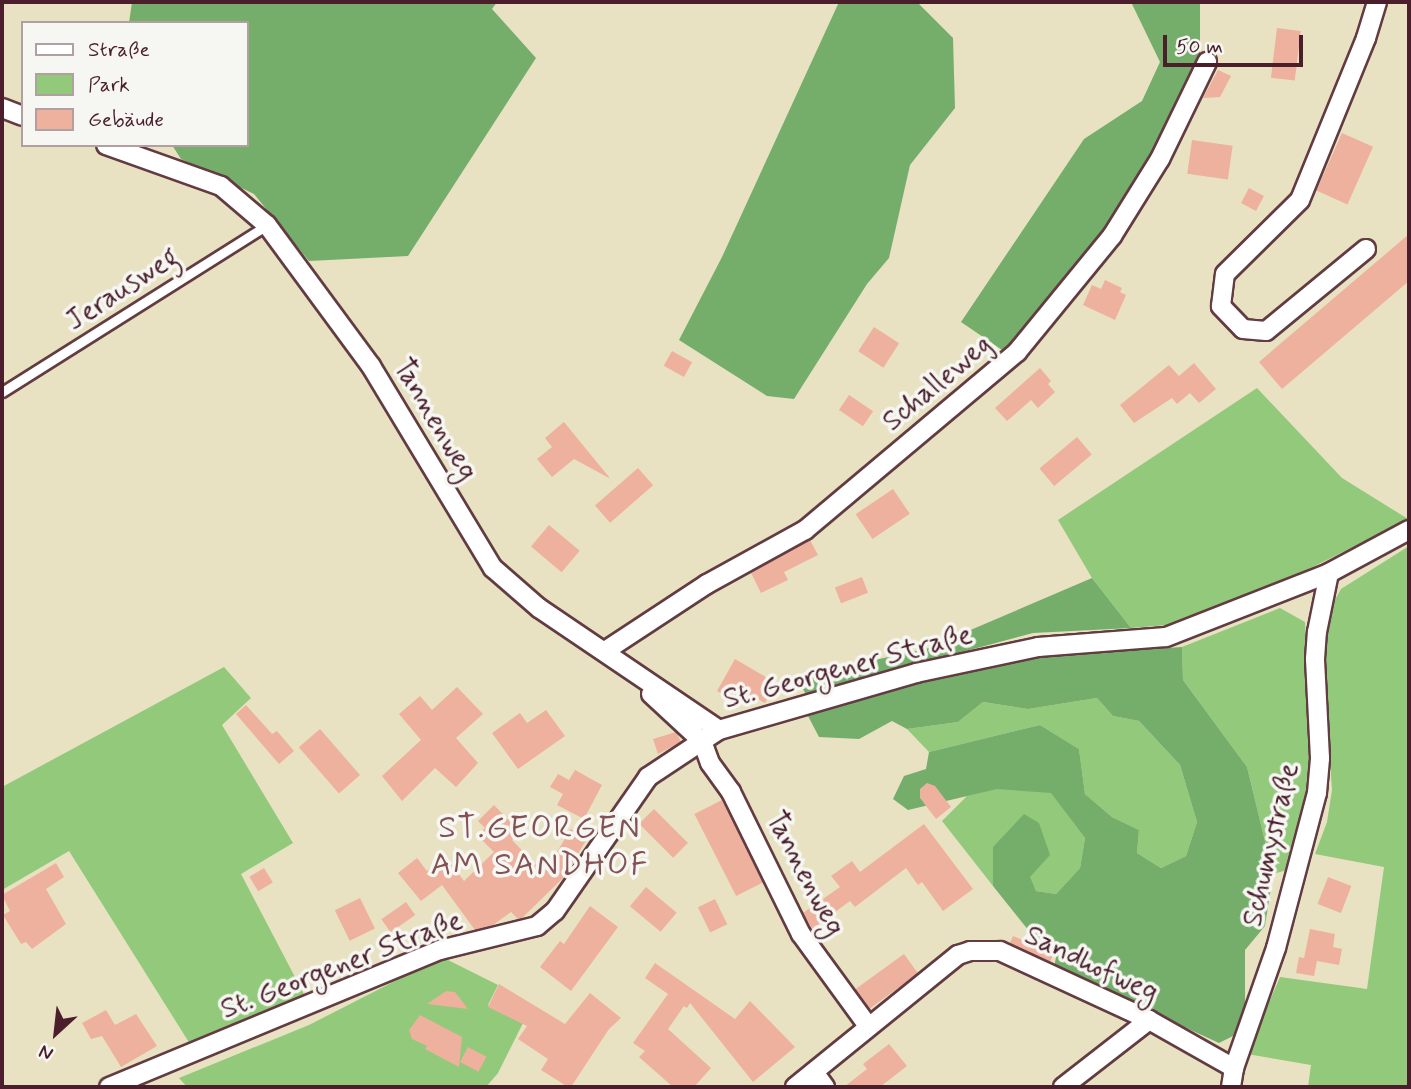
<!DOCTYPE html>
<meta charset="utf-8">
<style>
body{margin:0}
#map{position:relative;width:1411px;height:1089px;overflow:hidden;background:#e8e2c2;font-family:Mynerve,sans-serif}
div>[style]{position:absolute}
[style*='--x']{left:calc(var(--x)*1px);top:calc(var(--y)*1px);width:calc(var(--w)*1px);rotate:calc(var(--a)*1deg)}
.green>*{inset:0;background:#92c97b}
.forest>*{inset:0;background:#75ad6b}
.building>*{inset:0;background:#eeb19d;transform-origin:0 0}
.roads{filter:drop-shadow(2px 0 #623c42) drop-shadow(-2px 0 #623c42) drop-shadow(0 2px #623c42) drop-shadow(0 -2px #623c42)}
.lane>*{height:9px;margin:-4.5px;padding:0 4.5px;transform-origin:4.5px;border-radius:4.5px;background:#fff}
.street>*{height:18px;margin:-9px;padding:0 9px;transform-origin:9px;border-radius:9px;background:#fff}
span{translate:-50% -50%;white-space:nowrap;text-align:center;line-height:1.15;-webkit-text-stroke:7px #f6f6f2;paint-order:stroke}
.street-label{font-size:28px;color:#4a1f2b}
.quarter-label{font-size:32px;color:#835253;letter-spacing:2px}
.frame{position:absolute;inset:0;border:4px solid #4a1f2b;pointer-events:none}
.legend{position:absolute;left:21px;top:21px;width:228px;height:126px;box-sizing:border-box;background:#f6f6f2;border:2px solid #b1a0a2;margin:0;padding:9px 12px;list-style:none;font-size:21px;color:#4a1f2b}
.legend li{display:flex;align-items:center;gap:14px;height:35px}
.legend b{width:35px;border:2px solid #b1a0a2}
.north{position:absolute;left:21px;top:998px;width:70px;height:70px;-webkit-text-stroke:5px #f6f6f2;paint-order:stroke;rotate:207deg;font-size:19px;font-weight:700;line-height:28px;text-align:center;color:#4a1f2b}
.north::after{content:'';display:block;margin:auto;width:24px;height:32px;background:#4a1f2b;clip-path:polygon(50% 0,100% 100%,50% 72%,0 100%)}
.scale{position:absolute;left:1163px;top:35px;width:140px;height:32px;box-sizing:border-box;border:4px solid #4a1f2b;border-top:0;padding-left:9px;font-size:21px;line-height:24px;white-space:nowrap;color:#4a1f2b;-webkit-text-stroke:5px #f6f6f2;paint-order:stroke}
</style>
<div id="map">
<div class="green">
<i style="clip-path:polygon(1257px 388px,1342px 478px,1408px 519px,1291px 578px,1179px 624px,1131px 628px,1092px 578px,1058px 520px)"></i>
<i style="clip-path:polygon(1409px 546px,1409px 1087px,1308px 1087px,1311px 1065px,1247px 1054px,1280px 977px,1367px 989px,1384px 867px,1315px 854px,1327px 822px,1332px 790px,1322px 645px,1327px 614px,1341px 589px)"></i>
<i style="clip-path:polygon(1280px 608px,1305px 622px,1312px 758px,1305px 815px,1287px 870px,1273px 874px,1247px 767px,1183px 680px,1182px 647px)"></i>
<i style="clip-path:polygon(224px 667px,251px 698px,222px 725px,293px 843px,241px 874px,307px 1000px,190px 1044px,69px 851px,2px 890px,2px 787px)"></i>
<i style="clip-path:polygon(1097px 698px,1113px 716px,1139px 721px,1180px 765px,1197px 822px,1186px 856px,1161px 868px,1137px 853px,1139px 830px,1112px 817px,1085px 794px,1079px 749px,1040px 725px,929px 752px,907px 729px,958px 722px,983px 702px,1028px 709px)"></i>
<i style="clip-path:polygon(997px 788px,1051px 792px,1085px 838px,1080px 868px,1056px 894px,1036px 891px,1029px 877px,993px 847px,993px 886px,942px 821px,967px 796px)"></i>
<i style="clip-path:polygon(442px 957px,498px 985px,488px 1005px,523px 1023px,498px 1073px,486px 1087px,187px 1087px,179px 1078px,309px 1025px)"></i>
</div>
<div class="forest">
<i style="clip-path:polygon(132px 2px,497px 2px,492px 9px,536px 58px,408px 256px,309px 261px,254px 194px,181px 159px,172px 145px,247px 145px,247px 23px,129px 23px)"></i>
<i style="clip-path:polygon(839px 2px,917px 2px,953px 38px,955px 108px,910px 165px,889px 258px,867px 284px,794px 399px,767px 396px,679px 340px,722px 257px)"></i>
<i style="clip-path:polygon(1131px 2px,1200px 2px,1200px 58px,1157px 148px,1105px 227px,1005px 352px,961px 322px,1084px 139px,1142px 101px,1160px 62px)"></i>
<i style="clip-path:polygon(1092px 578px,1131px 628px,1033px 633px,806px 694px,795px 677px,926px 649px)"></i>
<i style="clip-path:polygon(1182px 647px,1183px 680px,1247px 767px,1273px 874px,1265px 926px,1245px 950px,1245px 1013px,1235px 1035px,1219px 1043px,1054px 967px,1058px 948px,1033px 936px,993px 886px,993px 847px,1024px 814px,1039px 823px,1050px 855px,1030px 877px,1036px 891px,1056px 894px,1080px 868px,1085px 838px,1051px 793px,997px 789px,908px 810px,893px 799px,904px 776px,926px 769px,929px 752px,1040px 725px,1079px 749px,1085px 794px,1112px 817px,1139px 830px,1137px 853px,1161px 868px,1186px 856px,1197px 822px,1180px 765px,1139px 721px,1113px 716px,1097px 698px,1028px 709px,983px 702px,958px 722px,907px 729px,892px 721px,859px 739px,819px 737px,807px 714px,919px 682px,1044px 656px)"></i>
</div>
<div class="building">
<i style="left:1277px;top:28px;width:24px;height:50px;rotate:7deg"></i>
<i style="clip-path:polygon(1218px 70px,1231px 76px,1220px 97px,1203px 98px)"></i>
<i style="left:1342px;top:133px;width:34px;height:63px;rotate:24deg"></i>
<i style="left:1192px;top:140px;width:41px;height:34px;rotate:8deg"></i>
<i style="left:1249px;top:188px;width:17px;height:17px;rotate:28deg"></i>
<i style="clip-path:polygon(1409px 234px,1409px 281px,1282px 389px,1259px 362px)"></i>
<i style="clip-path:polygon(1105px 280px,1122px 288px,1120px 292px,1126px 295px,1115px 320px,1083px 305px,1092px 285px,1101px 289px)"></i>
<i style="left:874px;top:327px;width:30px;height:29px;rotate:33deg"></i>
<i style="left:672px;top:351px;width:23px;height:17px;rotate:29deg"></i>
<i style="clip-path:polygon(1194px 363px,1216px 389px,1199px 403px,1190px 393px,1177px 404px,1172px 398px,1134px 423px,1120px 405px,1169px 365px,1179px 376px)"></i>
<i style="clip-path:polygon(1040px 368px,1051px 381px,1048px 384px,1055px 392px,1038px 408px,1031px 400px,1007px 421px,995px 408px)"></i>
<i style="left:849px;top:395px;width:29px;height:18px;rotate:34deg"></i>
<i style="clip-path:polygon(564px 422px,609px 477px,609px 478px,574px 459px,552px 477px,537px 459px,552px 447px,545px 438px)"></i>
<i style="left:1077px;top:437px;width:23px;height:49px;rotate:50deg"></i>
<i style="left:638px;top:468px;width:23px;height:57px;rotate:49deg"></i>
<i style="left:893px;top:489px;width:30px;height:45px;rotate:56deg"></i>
<i style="left:549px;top:525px;width:40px;height:28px;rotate:40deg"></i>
<i style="clip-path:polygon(810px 540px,818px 555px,784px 572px,788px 580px,761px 593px,751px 573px)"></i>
<i style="left:862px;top:577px;width:17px;height:29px;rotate:69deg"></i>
<i style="clip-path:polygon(735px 659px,776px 683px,765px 703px,746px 692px,739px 704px,717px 691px)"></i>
<i style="clip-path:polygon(457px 687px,483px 714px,456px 738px,478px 763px,456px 787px,435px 768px,402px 801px,382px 776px,421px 740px,399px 714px,420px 696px,432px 710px)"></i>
<i style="clip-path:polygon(246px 705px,272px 734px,277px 731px,294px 751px,279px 764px,236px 714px)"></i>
<i style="clip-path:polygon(546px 710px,565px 736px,518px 769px,492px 733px,520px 713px,527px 723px)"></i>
<i style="left:320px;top:729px;width:61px;height:28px;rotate:49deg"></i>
<i style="clip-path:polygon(676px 732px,681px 742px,658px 754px,653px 739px)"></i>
<i style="clip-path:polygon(575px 770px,602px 785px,584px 819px,557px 805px,563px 794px,550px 787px,558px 774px,569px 780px)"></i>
<i style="clip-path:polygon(927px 783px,935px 786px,951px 807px,936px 819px,920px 798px,920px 789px)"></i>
<i style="left:722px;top:800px;width:92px;height:31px;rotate:63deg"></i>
<i style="clip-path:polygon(494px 805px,520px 832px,512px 840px,544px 873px,571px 829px,587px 839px,563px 878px,522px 918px,518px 919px,511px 912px,493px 925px,475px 930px,442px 885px,421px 901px,398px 873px,417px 858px,427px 871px,445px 856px,464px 881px,494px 852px,477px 835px,485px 828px,478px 821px)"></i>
<i style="left:654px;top:809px;width:48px;height:21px;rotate:45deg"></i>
<i style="clip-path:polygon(924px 824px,973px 889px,943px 911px,922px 882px,918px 885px,906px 868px,855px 907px,850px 901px,812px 929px,803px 913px,840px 887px,831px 876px,852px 861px,860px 872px)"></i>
<i style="clip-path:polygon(56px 863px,64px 877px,46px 889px,66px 924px,32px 949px,26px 942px,21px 944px,3px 915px,10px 911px,2px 895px)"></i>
<i style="left:264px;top:868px;width:17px;height:17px;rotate:59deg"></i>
<i style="left:1328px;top:877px;width:25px;height:29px;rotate:21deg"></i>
<i style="left:646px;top:887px;width:40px;height:25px;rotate:40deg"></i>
<i style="left:360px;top:898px;width:34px;height:28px;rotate:64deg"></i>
<i style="left:715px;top:899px;width:28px;height:19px;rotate:64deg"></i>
<i style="left:406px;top:902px;width:16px;height:30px;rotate:55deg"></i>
<i style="clip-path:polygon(590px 906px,618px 927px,571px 991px,540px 967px,560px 941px,564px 944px)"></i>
<i style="clip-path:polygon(1310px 929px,1335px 934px,1333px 947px,1342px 949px,1339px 965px,1317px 961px,1314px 976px,1296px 973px,1299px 957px,1304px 958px)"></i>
<i style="clip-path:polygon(1013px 936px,1054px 953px,1050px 962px,1010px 943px)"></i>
<i style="left:904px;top:954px;width:24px;height:61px;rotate:54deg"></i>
<i style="clip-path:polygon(655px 963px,735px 1019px,750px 1001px,795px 1047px,753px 1082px,690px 1003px,687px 1008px,684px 1006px,668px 1029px,711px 1068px,694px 1087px,673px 1087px,639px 1057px,645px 1051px,633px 1043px,668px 994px,645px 978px)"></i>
<i style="clip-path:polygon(499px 984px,565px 1024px,590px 993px,621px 1018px,609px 1029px,571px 1087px,568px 1087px,541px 1070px,548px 1059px,518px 1039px,527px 1026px,488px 1007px)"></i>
<i style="clip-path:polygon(446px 991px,455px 992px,468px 1009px,427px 1004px)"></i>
<i style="clip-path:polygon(106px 1010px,115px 1025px,136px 1014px,157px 1046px,121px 1067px,102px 1036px,91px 1039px,82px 1023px)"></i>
<i style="clip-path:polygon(420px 1015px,462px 1037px,459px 1067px,425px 1049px,427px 1046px,412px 1039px,409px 1030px)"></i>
<i style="clip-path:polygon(889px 1044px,907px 1066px,880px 1087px,844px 1087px,867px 1069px,863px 1064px)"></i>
<i style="left:468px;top:1047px;width:21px;height:17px;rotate:28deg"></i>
</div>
<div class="roads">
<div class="lane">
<i style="--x:2;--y:392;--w:313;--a:-32.2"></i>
</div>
<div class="street">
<i style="--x:2;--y:108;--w:22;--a:21"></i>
<i style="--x:106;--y:145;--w:122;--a:19.6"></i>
<i style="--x:221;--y:186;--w:60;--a:40.3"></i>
<i style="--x:267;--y:225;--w:175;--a:53.6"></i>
<i style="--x:371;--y:366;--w:236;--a:58.9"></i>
<i style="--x:493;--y:568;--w:61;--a:41"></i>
<i style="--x:539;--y:608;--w:217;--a:34.1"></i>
<i style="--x:1366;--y:249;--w:129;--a:140.6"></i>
<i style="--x:1266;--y:331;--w:23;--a:-175"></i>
<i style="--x:1243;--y:329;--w:32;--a:-134"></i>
<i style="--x:1221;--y:306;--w:32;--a:-83"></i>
<i style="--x:1225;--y:274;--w:105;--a:-44.6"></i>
<i style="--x:1300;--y:200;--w:175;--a:-67.8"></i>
<i style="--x:1366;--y:38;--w:38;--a:-73"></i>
<i style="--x:605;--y:651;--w:122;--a:-33.3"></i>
<i style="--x:707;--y:584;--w:112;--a:-28.9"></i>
<i style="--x:805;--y:530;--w:277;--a:-40"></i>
<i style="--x:1017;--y:352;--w:150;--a:-50.7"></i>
<i style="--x:1112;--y:236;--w:91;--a:-58.1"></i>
<i style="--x:1160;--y:159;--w:108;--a:-64.1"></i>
<i style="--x:651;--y:694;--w:69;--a:42.7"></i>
<i style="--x:702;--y:741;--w:23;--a:70"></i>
<i style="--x:710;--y:763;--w:36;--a:54"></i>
<i style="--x:731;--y:792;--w:158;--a:63.8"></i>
<i style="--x:801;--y:934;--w:114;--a:53.9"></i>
<i style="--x:814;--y:1072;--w:19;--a:54"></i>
<i style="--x:109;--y:1087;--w:358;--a:-22.5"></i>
<i style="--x:440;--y:950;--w:100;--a:-13.9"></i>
<i style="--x:537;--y:926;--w:23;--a:-40"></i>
<i style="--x:555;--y:911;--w:163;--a:-55.2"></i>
<i style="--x:648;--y:777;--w:85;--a:-33.5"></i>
<i style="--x:719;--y:730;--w:205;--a:-16.1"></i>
<i style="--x:916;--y:673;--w:125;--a:-12"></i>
<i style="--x:1038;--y:647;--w:128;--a:-4.5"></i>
<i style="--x:1166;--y:637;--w:175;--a:-21.4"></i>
<i style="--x:795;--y:1087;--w:210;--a:-39"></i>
<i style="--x:958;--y:955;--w:13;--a:-18"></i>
<i style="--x:970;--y:951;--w:30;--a:0"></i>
<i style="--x:1000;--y:951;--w:164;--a:24.8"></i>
<i style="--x:1149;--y:1020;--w:98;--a:29.5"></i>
<i style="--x:1063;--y:1087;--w:109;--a:-37.9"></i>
<i style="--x:1231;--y:1087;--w:19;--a:-81"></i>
<i style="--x:1234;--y:1068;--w:127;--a:-70.7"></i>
<i style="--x:1276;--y:948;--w:160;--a:-75.2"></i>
<i style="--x:1317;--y:793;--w:35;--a:-85"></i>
<i style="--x:1320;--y:758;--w:99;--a:-92.9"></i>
<i style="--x:1315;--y:659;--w:27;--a:-86"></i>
<i style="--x:1317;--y:632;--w:60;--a:-78.5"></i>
<i style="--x:1329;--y:573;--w:91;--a:-28.3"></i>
</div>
</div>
<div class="street-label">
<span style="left:123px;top:290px;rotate:-33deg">Jerausweg</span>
<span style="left:938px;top:384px;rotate:-40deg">Schalleweg</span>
<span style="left:434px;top:420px;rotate:59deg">Tannenweg</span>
<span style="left:848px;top:668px;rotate:-15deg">St. Georgener Straße</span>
<span style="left:1272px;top:845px;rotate:-77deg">Schumystraße</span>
<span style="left:804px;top:874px;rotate:62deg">Tannenweg</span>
<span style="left:1091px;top:965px;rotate:25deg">Sandhofweg</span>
<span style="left:342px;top:966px;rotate:-21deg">St. Georgener Straße</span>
</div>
<div class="quarter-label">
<span style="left:540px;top:847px">ST.GEORGEN<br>AM SANDHOF</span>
</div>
<div class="frame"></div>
<ul class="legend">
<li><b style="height:9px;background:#fff"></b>Straße</li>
<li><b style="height:19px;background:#92c97b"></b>Park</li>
<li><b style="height:19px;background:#eeb19d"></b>Gebäude</li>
</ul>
<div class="north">N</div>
<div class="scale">50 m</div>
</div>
